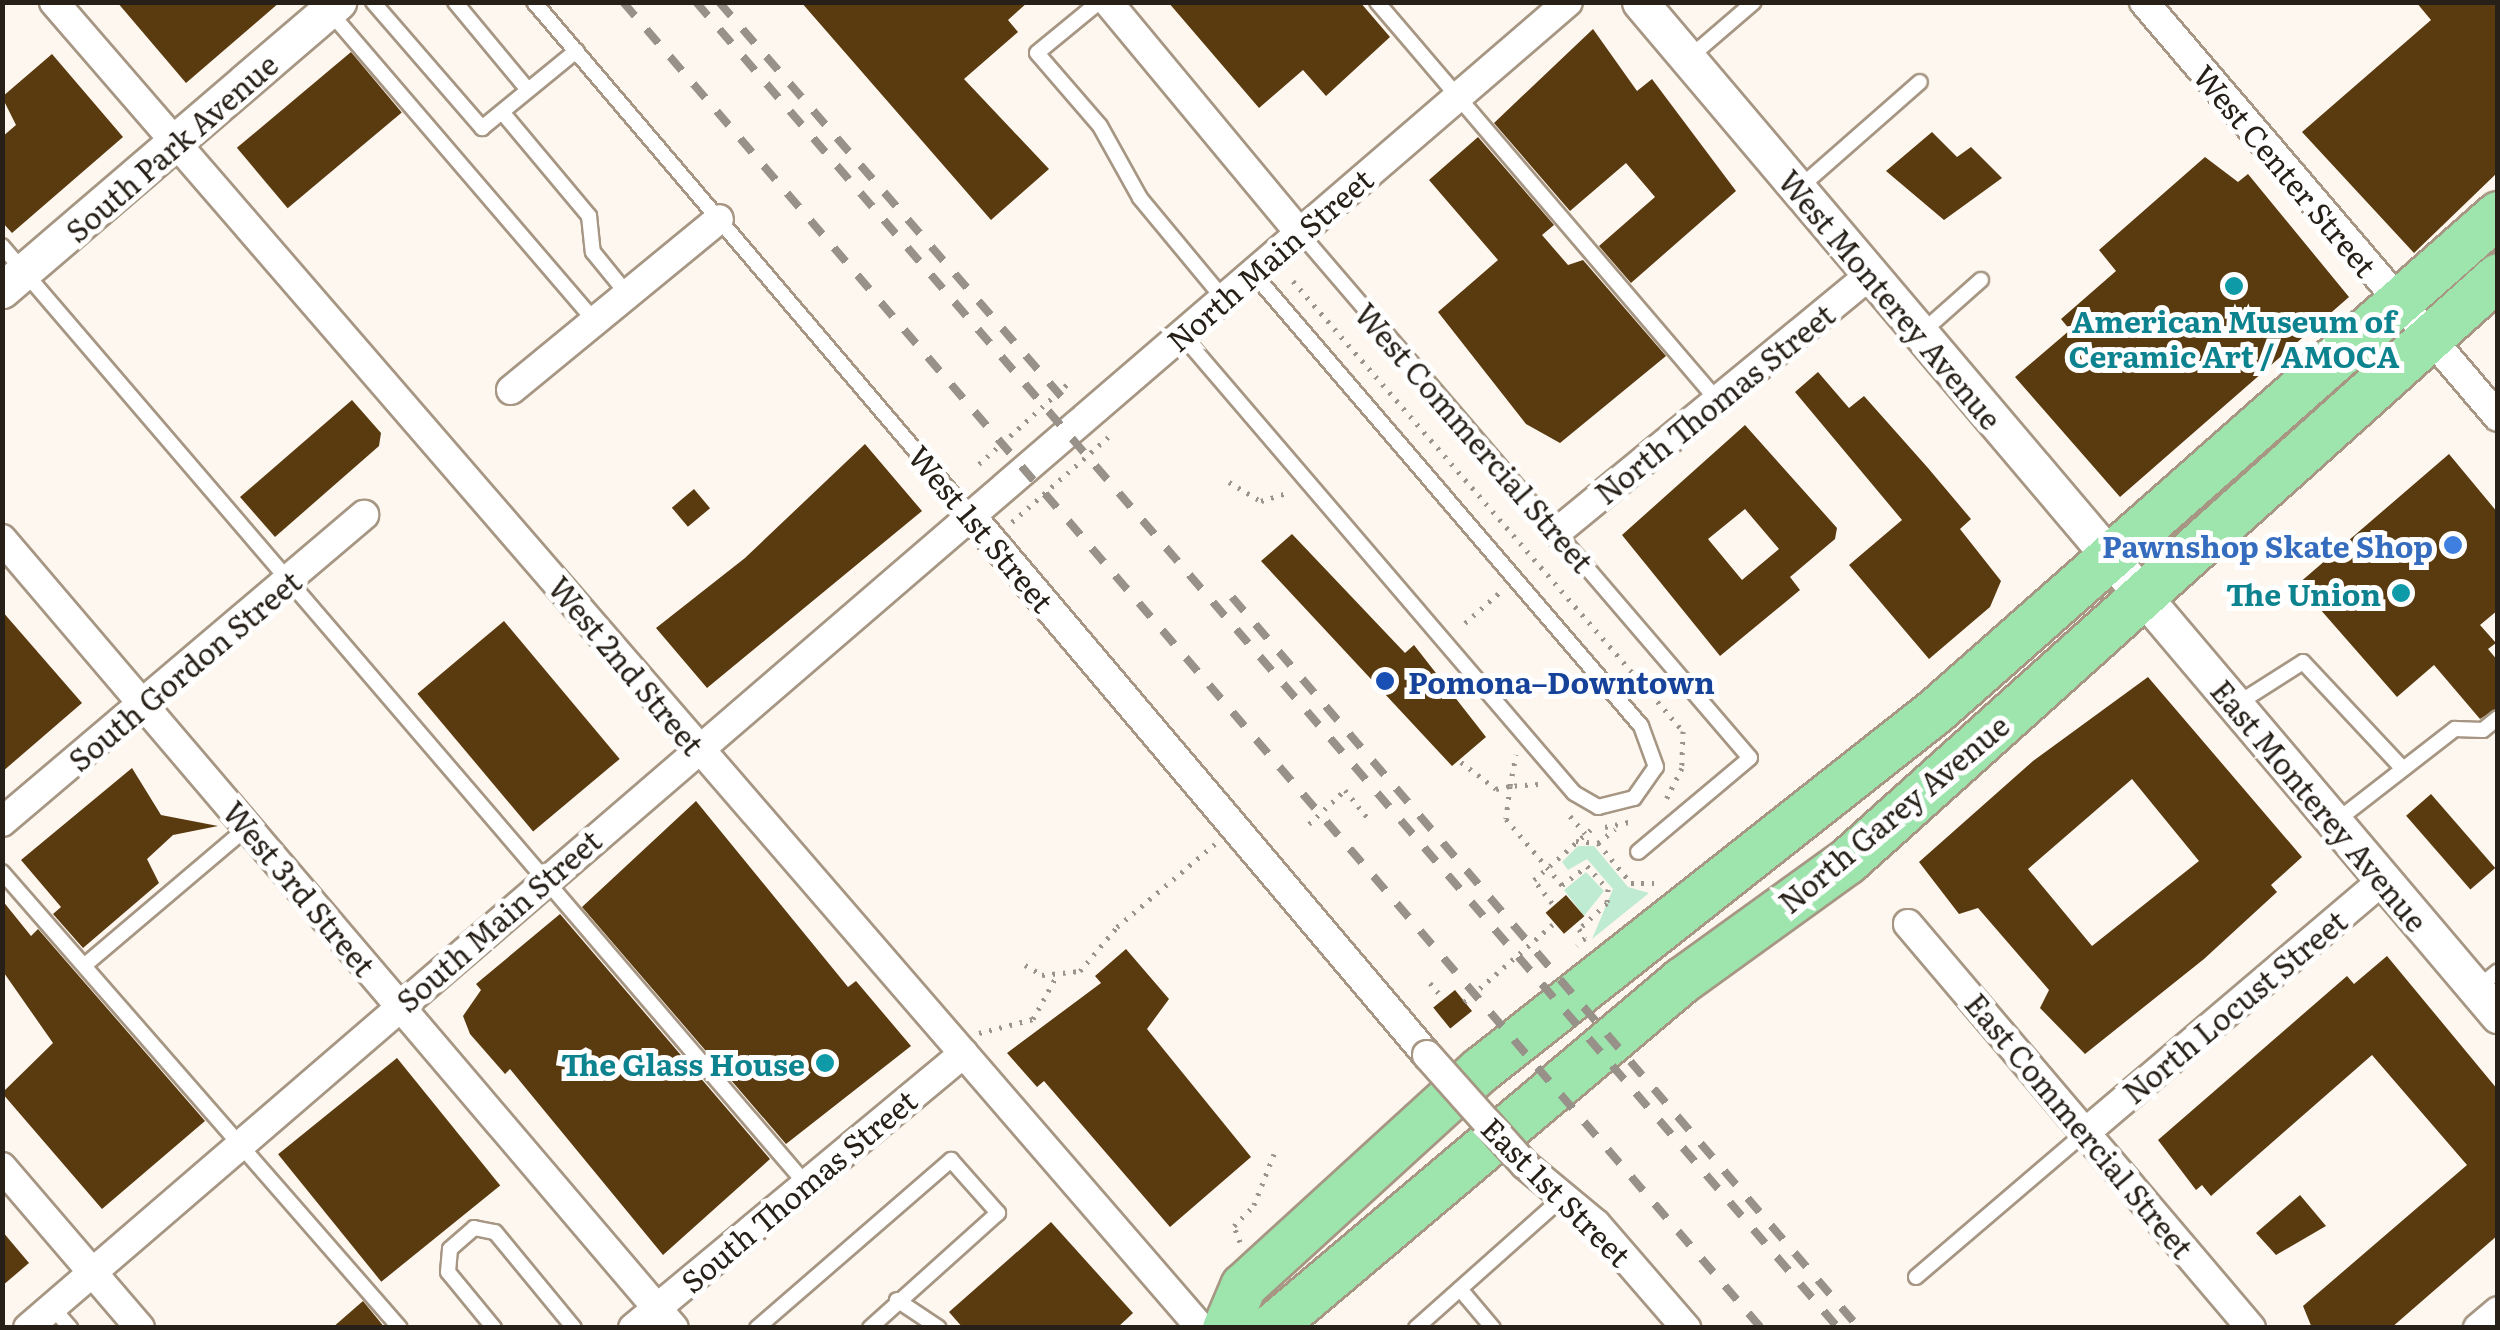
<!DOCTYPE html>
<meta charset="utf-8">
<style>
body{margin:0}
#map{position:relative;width:2500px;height:1330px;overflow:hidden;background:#fef7ef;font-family:Literata,serif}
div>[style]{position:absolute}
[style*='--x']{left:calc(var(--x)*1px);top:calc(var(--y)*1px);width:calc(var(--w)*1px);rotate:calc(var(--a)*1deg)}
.green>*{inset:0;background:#bfebd3}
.building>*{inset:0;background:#5a3b10;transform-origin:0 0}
.path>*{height:5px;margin-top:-2.5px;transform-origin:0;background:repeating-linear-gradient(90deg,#9b948c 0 2.5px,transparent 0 10.5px)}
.roads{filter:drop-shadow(2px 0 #a69683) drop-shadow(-2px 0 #a69683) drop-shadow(0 2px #a69683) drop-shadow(0 -2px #a69683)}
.service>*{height:14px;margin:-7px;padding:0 7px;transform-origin:7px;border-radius:7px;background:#fff}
.minor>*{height:28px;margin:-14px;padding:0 14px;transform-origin:14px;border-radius:14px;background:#fff}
.tertiary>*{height:35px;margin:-17.5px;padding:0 17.5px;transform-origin:17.5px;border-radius:17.5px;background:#fff}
.primary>*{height:45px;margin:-22.5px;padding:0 22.5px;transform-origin:22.5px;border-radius:22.5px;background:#9de5ad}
.rail>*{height:8px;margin-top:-4px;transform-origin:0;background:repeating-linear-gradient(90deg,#989189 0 18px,transparent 0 36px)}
.path-bridge>*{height:5px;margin-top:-2.5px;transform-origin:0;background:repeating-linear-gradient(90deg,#9b948c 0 2.5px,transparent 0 10.5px)}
.bridges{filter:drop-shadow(2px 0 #a69683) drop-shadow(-2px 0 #a69683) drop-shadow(0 2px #a69683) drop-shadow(0 -2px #a69683)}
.minor-bridge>*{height:28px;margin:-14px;padding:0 14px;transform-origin:14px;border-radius:14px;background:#fff}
.dots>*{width:28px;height:28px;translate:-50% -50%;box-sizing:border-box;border:5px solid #fff;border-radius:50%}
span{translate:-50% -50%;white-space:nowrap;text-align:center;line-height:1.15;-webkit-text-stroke:10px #fff;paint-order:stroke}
.street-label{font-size:30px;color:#262018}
.culture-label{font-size:30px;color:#0d838f;font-weight:700}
.right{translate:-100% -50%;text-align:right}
.shop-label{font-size:30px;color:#366cbe;font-weight:700}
.transit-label{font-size:30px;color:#164399;font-weight:700}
.left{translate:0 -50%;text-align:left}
.frame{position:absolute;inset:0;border:5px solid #262018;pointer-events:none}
</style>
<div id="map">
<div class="green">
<i style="clip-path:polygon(1578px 846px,1594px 846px,1628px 887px,1649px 893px,1592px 939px,1613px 889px,1587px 859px,1568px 870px,1562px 862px)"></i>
<i style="clip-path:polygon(1586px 872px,1604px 891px,1584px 916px,1564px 890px)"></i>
</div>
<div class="building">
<i style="clip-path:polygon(117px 2px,280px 2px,186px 83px)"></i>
<i style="clip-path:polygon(801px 2px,1028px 2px,1008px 20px,1018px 32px,964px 79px,1049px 169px,991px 220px)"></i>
<i style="clip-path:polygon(1168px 2px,1360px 2px,1390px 37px,1326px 96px,1303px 70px,1259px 108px)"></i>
<i style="clip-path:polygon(2416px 2px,2498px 2px,2498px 172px,2414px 253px,2302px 132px,2431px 20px)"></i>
<i style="clip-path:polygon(1593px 29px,1637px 91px,1652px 79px,1736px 191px,1631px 283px,1599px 246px,1655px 197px,1626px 163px,1570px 211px,1494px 123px)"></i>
<i style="left:351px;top:52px;width:79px;height:149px;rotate:50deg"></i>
<i style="clip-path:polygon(52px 54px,123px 137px,12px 233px,2px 222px,2px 137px,16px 125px,2px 97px)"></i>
<i style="clip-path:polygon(1932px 132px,1957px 157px,1971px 147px,2002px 178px,1944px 220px,1886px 171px)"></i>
<i style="clip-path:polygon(1478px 137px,1554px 225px,1542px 235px,1568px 265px,1583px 260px,1666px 356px,1560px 443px,1526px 424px,1438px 312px,1498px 260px,1429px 180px)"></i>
<i style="clip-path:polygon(2205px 157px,2238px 182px,2248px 174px,2349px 297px,2120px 497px,2015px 377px,2070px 330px,2061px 319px,2116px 271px,2099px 250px)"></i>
<i style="clip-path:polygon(1818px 372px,1849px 408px,1864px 396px,1928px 468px,1971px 519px,1960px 529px,2001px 581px,1990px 607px,1929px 659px,1849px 565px,1902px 520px,1795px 392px)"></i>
<i style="clip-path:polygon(352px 400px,381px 433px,379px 446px,275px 537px,240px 497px)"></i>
<i style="clip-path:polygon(evenodd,1745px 425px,1837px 528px,1835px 539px,1790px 577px,1800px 590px,1720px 656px,1622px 535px,1745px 425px,1745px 509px,1779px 549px,1742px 580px,1708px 539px,1745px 509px)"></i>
<i style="clip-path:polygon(865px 444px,922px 511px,707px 688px,656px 628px,745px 558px)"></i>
<i style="clip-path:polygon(2449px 454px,2498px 513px,2498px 610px,2480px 625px,2496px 643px,2488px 649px,2498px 661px,2498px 708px,2480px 719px,2434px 665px,2397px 697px,2298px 584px)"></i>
<i style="left:694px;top:489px;width:25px;height:29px;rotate:50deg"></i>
<i style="clip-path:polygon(1292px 534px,1405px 653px,1414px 645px,1486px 737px,1452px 766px,1261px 561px)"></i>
<i style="clip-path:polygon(2px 611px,82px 703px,2px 772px)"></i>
<i style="left:504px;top:621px;width:180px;height:113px;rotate:50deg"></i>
<i style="clip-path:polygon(evenodd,2148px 677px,2302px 857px,2271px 885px,2277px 892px,2204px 959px,2085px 1054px,2040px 1008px,2049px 990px,1978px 908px,1959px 914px,1919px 862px,2033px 761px,2148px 677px,2132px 779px,2199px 861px,2092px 946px,2028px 869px,2132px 779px)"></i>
<i style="clip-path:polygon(132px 768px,161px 815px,218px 826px,173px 835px,147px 859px,159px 883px,83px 948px,53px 914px,61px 907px,21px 860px)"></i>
<i style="left:2431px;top:794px;width:98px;height:33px;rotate:49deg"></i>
<i style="clip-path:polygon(696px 801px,848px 987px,856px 981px,911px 1046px,786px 1144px,582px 907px)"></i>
<i style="left:1566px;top:895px;width:28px;height:27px;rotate:49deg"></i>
<i style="clip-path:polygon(2px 900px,31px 936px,38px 929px,205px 1121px,102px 1209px,2px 1093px,53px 1043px,2px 970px)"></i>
<i style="clip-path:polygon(560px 914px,770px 1159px,663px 1255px,510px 1069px,505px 1074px,470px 1034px,463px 1016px,481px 990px,476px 984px)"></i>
<i style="clip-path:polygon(1126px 949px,1169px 999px,1147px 1029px,1251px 1157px,1170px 1227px,1044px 1081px,1037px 1087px,1007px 1053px,1101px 983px,1095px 976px)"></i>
<i style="clip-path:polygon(2387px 956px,2498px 1090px,2498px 1235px,2391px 1328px,2312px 1328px,2303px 1306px,2467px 1165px,2372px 1055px,2211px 1196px,2202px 1185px,2196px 1190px,2158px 1140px,2347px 976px,2354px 984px)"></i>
<i style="left:1455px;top:990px;width:27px;height:28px;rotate:51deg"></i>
<i style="left:397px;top:1058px;width:164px;height:153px;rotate:51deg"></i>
<i style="clip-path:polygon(2300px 1195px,2326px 1226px,2276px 1255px,2256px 1233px)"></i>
<i style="clip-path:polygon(1051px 1222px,1133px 1313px,1117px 1328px,963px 1328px,949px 1312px)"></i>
<i style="clip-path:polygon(2px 1231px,29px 1263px,2px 1286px)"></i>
<i style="clip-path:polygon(363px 1301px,385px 1328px,332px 1328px)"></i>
</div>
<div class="path">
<i style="--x:1293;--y:281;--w:595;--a:49.09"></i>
<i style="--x:1683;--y:731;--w:37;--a:92"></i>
<i style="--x:1682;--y:768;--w:34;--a:117"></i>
<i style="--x:979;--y:464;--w:125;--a:-42.1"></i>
<i style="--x:1229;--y:482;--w:37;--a:31"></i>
<i style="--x:1261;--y:501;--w:30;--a:-17"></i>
<i style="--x:1012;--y:522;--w:135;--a:-41.4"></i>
<i style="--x:1465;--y:623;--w:47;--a:-41.5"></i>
<i style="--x:1461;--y:762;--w:44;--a:37.6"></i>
<i style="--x:1496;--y:789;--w:14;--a:-12"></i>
<i style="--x:1510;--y:786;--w:32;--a:-79"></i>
<i style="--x:1538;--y:784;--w:28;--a:176"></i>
<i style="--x:1510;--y:786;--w:33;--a:97"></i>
<i style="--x:1506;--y:819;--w:87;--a:49.7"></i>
<i style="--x:1562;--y:885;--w:31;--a:-37"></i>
<i style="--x:1587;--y:866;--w:31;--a:48"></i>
<i style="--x:1608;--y:889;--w:14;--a:94"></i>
<i style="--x:1607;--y:903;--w:38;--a:137"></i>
<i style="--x:1579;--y:929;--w:11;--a:56"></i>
<i style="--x:1585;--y:938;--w:11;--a:139"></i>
<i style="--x:1570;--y:816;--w:23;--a:49"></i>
<i style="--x:1309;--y:824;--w:50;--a:-43.4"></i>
<i style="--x:1345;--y:790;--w:38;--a:51"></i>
<i style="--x:1605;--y:827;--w:29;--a:-12"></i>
<i style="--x:1576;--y:841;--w:22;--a:5"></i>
<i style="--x:1598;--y:843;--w:52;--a:50.5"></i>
<i style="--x:1631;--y:883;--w:27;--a:0"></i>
<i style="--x:1598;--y:843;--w:22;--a:-39"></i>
<i style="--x:1552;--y:903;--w:29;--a:-128"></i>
<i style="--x:1534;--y:880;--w:80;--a:-41.5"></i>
<i style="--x:1025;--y:965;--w:20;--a:30"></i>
<i style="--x:1042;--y:975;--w:38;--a:-6"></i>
<i style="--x:1080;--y:971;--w:57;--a:-49.9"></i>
<i style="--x:1117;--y:927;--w:130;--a:-40.3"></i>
<i style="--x:1430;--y:983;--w:21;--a:49"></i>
<i style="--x:979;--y:1033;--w:56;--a:-14.5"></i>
<i style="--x:1033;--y:1019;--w:48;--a:-61.3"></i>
<i style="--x:1240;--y:1242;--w:17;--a:-111"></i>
<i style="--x:1234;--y:1226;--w:29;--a:-46"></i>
<i style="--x:1254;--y:1205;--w:55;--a:-68.6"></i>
</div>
<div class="roads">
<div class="service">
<i style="--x:373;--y:2;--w:167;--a:49.1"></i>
<i style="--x:482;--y:128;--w:122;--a:-39.3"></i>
<i style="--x:455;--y:2;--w:114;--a:50.3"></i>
<i style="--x:534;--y:2;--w:676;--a:49.62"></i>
<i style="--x:1099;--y:2;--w:80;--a:140.6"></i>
<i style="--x:1037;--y:53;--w:96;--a:49.2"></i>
<i style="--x:1100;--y:126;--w:82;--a:60.9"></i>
<i style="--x:1140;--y:198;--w:130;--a:50.3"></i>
<i style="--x:1377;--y:2;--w:523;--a:49.49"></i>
<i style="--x:329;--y:11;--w:408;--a:49.4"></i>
<i style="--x:1690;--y:57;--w:84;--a:-40.7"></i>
<i style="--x:502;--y:112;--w:136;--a:50.1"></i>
<i style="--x:589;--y:216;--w:36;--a:84"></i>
<i style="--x:593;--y:252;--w:55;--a:50.9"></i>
<i style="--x:1798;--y:189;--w:162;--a:-41.3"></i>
<i style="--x:1300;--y:233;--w:691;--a:49.4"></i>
<i style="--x:1750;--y:758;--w:146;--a:140"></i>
<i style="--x:2;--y:246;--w:1235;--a:49.4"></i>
<i style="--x:1921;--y:333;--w:80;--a:-41.5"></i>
<i style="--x:1181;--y:334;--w:604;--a:49.43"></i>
<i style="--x:1574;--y:793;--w:28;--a:30"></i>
<i style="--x:1598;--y:807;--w:37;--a:-14"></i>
<i style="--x:1634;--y:798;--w:38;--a:-55"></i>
<i style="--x:1656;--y:767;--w:44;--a:-110.1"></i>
<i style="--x:1641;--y:726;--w:596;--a:-130.58"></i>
<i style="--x:2237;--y:704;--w:78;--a:-32.5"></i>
<i style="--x:2303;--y:662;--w:146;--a:46.9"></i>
<i style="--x:2335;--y:822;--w:152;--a:-37.8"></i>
<i style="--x:2455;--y:729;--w:28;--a:2"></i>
<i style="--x:2483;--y:730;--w:19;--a:-39"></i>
<i style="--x:2;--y:872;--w:605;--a:48.89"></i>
<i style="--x:85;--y:965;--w:214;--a:-40.3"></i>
<i style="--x:2476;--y:989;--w:28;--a:-39"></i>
<i style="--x:1916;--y:1277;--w:223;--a:-40.5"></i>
<i style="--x:1460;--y:1289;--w:51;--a:49.8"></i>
<i style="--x:897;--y:1300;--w:50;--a:33.7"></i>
<i style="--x:52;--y:1307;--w:28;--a:49"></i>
<i style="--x:494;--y:1328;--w:72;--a:-129.4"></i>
<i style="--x:448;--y:1272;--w:23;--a:-85"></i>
<i style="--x:450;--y:1249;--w:32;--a:-41"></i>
<i style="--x:474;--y:1228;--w:21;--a:11"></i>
<i style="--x:495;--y:1232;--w:124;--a:50.5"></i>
<i style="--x:757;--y:1328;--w:257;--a:-40.9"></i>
<i style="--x:951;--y:1160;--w:71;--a:48.4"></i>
<i style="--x:998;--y:1213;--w:172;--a:138.1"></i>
<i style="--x:1416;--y:1328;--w:194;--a:-41.7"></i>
</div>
<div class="minor">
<i style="--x:54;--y:2;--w:1753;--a:49.14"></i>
<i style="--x:1108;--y:2;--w:300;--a:50.3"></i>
<i style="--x:2144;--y:2;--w:545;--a:49.54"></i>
<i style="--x:511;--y:390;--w:269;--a:-39.4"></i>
<i style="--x:972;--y:517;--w:705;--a:49.78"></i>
<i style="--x:1557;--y:532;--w:405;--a:-39.4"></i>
<i style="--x:2;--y:539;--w:1036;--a:49.58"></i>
<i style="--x:2;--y:822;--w:475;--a:-40.3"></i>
<i style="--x:1908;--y:924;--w:530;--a:49.67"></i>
<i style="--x:2086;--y:1132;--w:388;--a:-40.3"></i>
<i style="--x:1525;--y:1165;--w:92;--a:39.7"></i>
<i style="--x:1596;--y:1224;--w:138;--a:49.1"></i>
<i style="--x:2;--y:1167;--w:212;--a:49.4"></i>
<i style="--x:28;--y:1328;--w:2032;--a:-40.73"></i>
<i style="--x:633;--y:1328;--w:430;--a:-39.7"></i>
<i style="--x:2478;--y:1328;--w:26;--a:-40"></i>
</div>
<div class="tertiary">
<i style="--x:1640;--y:2;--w:1328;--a:49.74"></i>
<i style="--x:2;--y:290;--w:443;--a:-40.6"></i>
</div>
<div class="primary">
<i style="--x:1225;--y:1328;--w:46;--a:-66.8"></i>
<i style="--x:1243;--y:1286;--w:322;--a:-42.4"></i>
<i style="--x:1481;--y:1069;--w:578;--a:-38.26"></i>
<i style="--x:1935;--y:711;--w:751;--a:-41.44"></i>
<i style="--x:1270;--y:1328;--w:539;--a:-40.19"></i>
<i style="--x:1682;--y:980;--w:203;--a:-35.8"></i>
<i style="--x:1847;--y:861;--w:875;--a:-41.94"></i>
</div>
</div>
<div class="rail">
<i style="--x:623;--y:2;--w:1747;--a:49.36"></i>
<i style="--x:696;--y:2;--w:1750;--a:49.26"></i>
<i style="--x:719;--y:2;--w:540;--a:49.05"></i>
<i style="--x:1232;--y:597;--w:963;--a:49.38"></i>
</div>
<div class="path-bridge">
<i style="--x:1464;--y:1002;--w:118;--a:-41.2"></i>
</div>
<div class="bridges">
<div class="minor-bridge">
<i style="--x:1427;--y:1055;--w:147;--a:48.3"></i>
</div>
</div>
<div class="dots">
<i style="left:2234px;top:286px;background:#0f9aa8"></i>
<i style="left:2453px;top:545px;background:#3f7fe0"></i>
<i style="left:2401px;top:593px;background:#0f9aa8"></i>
<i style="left:1385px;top:681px;background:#1a4fb4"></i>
<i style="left:825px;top:1063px;background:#0f9aa8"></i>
</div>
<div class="street-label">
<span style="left:171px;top:147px;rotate:-41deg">South Park Avenue</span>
<span style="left:2286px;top:170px;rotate:50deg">West Center Street</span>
<span style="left:1269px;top:259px;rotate:-41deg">North Main Street</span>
<span style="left:1891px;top:299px;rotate:50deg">West Monterey Avenue</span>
<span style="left:1714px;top:403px;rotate:-39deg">North Thomas Street</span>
<span style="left:1475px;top:437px;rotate:49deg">West Commercial Street</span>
<span style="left:982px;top:528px;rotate:50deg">West 1st Street</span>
<span style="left:627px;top:665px;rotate:50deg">West 2nd Street</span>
<span style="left:184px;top:670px;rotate:-40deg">South Gordon Street</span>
<span style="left:2320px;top:805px;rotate:50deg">East Monterey Avenue</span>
<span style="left:1893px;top:813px;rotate:-40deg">North Garey Avenue</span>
<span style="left:300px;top:888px;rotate:50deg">West 3rd Street</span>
<span style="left:498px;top:920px;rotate:-41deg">South Main Street</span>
<span style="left:2234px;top:1006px;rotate:-40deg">North Locust Street</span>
<span style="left:2080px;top:1125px;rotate:50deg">East Commercial Street</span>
<span style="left:798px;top:1190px;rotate:-40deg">South Thomas Street</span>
<span style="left:1557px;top:1191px;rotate:45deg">East 1st Street</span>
</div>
<div class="culture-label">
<span style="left:2234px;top:337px">American Museum of<br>Ceramic Art / AMOCA</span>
<span class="right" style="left:2381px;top:593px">The Union</span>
<span class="right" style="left:805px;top:1063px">The Glass House</span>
</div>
<div class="shop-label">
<span class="right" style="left:2433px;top:545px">Pawnshop Skate Shop</span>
</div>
<div class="transit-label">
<span class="left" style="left:1408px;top:681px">Pomona–Downtown</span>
</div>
<div class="frame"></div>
</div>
